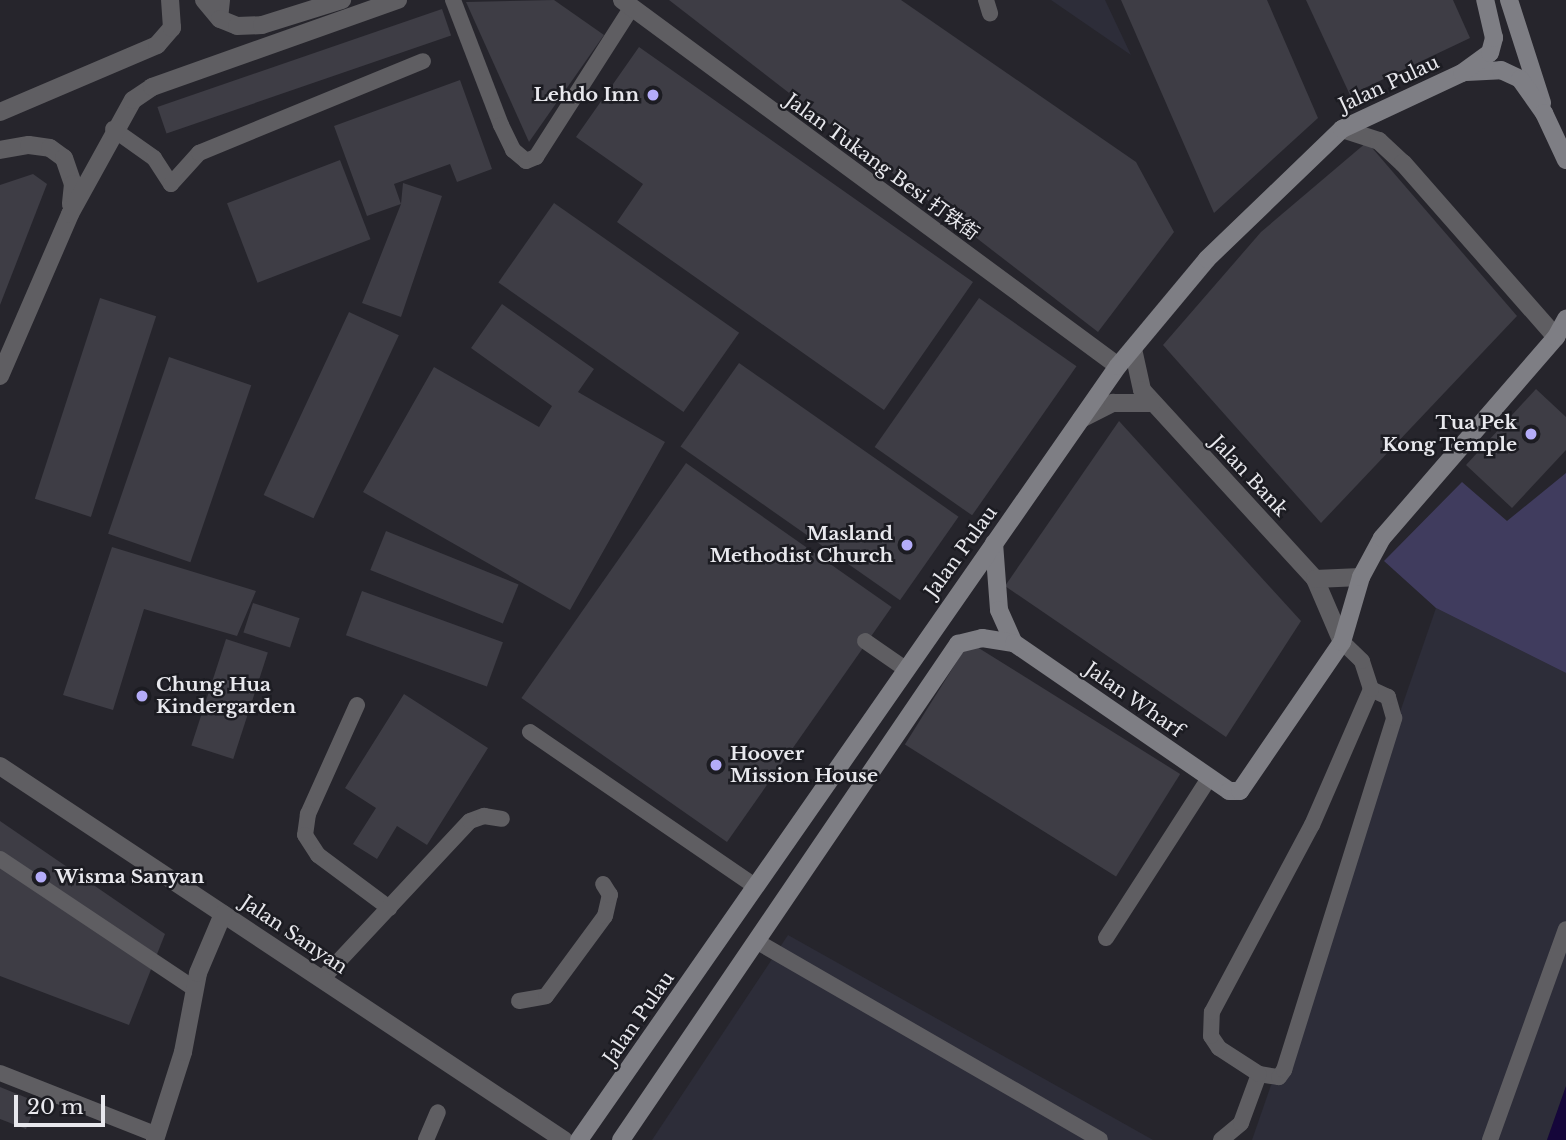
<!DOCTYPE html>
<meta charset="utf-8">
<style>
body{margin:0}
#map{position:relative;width:1566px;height:1140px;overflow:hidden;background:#26252c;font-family:"Libre Baskerville","Noto Sans SC",serif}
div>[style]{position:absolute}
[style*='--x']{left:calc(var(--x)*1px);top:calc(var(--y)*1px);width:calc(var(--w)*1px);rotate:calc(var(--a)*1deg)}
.built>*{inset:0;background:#2d2d39}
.green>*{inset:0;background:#403c5e}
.water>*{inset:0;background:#15063a}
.building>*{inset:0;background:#3e3d45;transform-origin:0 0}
.lane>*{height:16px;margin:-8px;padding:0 8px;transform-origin:8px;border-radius:8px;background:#5f5e62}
.street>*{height:18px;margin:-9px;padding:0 9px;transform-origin:9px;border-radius:9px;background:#5f5e62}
.secondary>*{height:18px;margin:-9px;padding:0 9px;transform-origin:9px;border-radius:9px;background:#7e7e84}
.dots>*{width:19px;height:19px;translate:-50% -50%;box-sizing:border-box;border:4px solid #1c1c22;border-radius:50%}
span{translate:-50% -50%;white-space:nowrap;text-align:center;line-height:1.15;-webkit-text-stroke:5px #1c1c22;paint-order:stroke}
.street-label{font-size:19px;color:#e8e8ed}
.poi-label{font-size:19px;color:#e8e8ed;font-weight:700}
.right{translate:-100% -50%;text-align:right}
.left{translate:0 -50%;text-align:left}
.scale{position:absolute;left:14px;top:1095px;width:91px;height:32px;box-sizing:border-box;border:4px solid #e8e8ed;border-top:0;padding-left:9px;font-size:21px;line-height:24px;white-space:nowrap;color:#e8e8ed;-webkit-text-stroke:5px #1c1c22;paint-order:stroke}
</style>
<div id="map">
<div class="built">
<i style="clip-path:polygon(1051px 0,1105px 0,1131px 55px)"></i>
<i style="clip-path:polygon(1436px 608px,1566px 673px,1566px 1087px,1547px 1140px,1252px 1140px)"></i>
<i style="clip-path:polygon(788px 935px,1153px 1140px,652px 1140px)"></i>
</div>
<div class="green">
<i style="clip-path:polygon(1566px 473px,1566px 673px,1436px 608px,1384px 561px,1462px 482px,1507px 521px)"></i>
</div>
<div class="water">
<i style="clip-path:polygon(1566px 1086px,1566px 1140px,1547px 1140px)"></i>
</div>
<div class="building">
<i style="clip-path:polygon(554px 0,604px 35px,529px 142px,466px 2px)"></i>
<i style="clip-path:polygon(669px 0,901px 0,1136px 162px,1174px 232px,1098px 332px)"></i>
<i style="clip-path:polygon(1121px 0,1267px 0,1318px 118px,1214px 213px)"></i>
<i style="clip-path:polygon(1306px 0,1453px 0,1470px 38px,1350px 95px)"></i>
<i style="left:442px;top:9px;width:28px;height:301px;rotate:71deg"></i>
<i style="clip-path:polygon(639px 47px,973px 282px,884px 410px,617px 222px,643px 184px,576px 137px)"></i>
<i style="clip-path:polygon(460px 80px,492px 169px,457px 182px,450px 164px,394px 184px,401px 204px,367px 216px,334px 126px)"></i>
<i style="clip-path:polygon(1367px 142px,1517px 316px,1321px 523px,1163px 345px,1261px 232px)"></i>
<i style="left:340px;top:160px;width:85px;height:121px;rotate:69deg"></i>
<i style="clip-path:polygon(33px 174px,47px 184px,0 305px,0 185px)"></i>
<i style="clip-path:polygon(403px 183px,442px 196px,401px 317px,362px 303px,401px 204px)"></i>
<i style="left:554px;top:203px;width:226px;height:97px;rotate:35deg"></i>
<i style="left:100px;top:298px;width:59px;height:211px;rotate:18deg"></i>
<i style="left:979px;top:298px;width:119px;height:182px;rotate:35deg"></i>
<i style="clip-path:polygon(502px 304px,594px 369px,578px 392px,665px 442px,570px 610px,363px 492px,434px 367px,539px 427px,552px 406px,471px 348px)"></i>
<i style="left:349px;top:312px;width:55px;height:202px;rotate:25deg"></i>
<i style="left:169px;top:357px;width:87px;height:187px;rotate:19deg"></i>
<i style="left:739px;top:363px;width:268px;height:102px;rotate:35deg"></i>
<i style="clip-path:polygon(1536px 389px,1566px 417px,1566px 450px,1512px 508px,1466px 465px)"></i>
<i style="clip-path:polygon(1119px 421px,1301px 621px,1226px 737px,1005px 586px)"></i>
<i style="left:686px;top:463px;width:251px;height:287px;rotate:35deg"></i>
<i style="left:386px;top:531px;width:143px;height:42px;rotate:22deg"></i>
<i style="clip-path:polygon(112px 547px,256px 591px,237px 636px,144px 609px,113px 710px,63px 695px)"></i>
<i style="left:362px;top:591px;width:150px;height:47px;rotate:20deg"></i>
<i style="left:253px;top:603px;width:49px;height:31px;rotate:18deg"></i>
<i style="left:226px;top:639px;width:44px;height:112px;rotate:18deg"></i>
<i style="left:969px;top:642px;width:249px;height:121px;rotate:32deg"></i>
<i style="clip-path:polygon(404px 694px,488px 748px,427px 845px,397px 826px,377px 859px,353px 844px,376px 808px,345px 788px)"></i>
<i style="clip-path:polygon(0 821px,165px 934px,129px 1025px,0 976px)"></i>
<i style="clip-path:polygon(0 1087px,37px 1102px,26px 1129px,0 1119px)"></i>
</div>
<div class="lane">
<i style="--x:453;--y:0;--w:134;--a:69"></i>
<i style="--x:501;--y:125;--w:28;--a:64"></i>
<i style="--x:513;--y:150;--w:17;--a:40"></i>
<i style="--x:526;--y:161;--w:11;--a:-22"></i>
<i style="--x:536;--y:157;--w:174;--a:-57.4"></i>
<i style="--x:986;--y:0;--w:14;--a:73"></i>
<i style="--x:220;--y:19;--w:19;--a:-84"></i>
<i style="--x:113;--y:129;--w:50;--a:35.3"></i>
<i style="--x:154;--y:158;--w:31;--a:57"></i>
<i style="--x:171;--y:184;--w:42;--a:-47.9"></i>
<i style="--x:199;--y:153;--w:242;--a:-22.3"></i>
<i style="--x:865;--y:641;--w:47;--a:34.7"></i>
<i style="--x:357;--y:705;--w:120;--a:114.2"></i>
<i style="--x:308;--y:814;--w:21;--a:98"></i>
<i style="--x:305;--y:835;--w:24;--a:57"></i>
<i style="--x:318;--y:855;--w:89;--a:36.7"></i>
<i style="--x:530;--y:732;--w:274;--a:34.4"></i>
<i style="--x:0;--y:859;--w:234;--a:33.7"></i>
<i style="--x:1106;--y:938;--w:190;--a:-57.2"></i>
<i style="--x:756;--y:941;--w:397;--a:30"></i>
<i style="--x:322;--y:979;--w:216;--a:-46.9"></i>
<i style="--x:470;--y:821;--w:15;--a:-20"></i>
<i style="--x:484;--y:816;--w:18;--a:9"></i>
<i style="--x:519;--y:1001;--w:27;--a:-10"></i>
<i style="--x:546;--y:996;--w:99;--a:-53.6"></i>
<i style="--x:605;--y:916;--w:22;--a:-77"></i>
<i style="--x:610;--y:895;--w:13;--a:-122"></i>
<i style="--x:0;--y:1073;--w:169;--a:21.5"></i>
<i style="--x:1259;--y:1074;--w:20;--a:9"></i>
<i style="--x:1279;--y:1077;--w:9;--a:-54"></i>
<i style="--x:1284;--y:1070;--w:369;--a:-72.6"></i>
<i style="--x:1394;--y:718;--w:22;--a:-106"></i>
<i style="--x:1388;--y:697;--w:19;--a:-155"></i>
<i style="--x:426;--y:1140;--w:30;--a:-67"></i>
<i style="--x:1221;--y:1140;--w:26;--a:-40"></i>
<i style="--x:1241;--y:1123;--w:52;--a:-69.8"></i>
<i style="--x:1259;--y:1074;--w:48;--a:-147"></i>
<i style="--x:1219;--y:1048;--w:14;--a:-124"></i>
<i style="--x:1211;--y:1036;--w:24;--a:-88"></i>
<i style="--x:1212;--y:1012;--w:212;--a:-61.9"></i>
<i style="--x:1312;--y:825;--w:148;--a:-66.5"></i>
<i style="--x:1371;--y:689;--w:29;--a:-108"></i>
<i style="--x:1362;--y:661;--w:28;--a:-136"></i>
<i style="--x:1490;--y:1140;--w:224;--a:-70.2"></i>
</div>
<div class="street">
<i style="--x:204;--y:0;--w:25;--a:50"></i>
<i style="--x:220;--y:19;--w:18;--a:22"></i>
<i style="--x:237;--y:26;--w:25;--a:-2"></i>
<i style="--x:262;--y:25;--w:84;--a:-17.4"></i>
<i style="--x:622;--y:0;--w:616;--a:36.42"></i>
<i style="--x:0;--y:112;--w:171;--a:-23.1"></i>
<i style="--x:157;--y:45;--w:23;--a:-49"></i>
<i style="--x:172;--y:28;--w:28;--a:-94"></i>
<i style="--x:1342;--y:129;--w:39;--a:18"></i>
<i style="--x:1379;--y:141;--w:33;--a:43"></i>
<i style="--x:1403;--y:163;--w:232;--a:48.7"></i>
<i style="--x:0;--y:150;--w:29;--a:-10"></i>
<i style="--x:29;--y:145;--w:21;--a:8"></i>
<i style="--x:50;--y:148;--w:17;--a:36"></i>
<i style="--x:64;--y:158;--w:28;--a:71"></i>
<i style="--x:73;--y:184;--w:20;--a:96"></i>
<i style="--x:1133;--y:349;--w:42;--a:77.6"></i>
<i style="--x:1142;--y:390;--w:256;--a:47.5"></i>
<i style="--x:1315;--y:579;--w:69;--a:66.8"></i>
<i style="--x:0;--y:376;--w:176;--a:-66.6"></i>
<i style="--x:70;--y:214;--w:130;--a:-61.1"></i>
<i style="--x:133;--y:100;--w:23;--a:-34"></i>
<i style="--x:152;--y:87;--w:261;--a:-19.5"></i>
<i style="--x:1081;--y:419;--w:36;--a:-27"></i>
<i style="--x:1113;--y:403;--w:39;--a:0"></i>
<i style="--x:1315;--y:579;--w:46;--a:-2.5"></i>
<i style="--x:0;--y:766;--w:677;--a:33.55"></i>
<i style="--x:155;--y:1140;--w:92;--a:-72.3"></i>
<i style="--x:183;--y:1052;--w:80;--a:-79.2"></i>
<i style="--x:198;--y:973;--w:64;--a:-67"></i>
</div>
<div class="secondary">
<i style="--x:1509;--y:0;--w:108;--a:72.2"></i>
<i style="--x:1466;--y:72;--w:35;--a:-3"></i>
<i style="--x:1501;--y:70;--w:21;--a:25"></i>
<i style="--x:1520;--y:79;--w:42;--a:54.8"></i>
<i style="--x:1544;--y:113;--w:52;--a:64.9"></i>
<i style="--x:994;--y:543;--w:67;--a:85.7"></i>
<i style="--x:999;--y:610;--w:36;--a:66"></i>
<i style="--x:579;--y:1140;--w:943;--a:-55.15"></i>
<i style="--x:1118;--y:366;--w:139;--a:-50.2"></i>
<i style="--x:1207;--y:259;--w:187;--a:-43.9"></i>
<i style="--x:1342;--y:129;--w:132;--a:-25"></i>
<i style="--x:1462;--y:73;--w:34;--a:-36"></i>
<i style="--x:1490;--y:53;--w:16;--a:-75"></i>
<i style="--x:1494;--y:38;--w:39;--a:-103"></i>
<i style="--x:621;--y:1140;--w:600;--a:-55.81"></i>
<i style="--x:958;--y:644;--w:25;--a:-14"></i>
<i style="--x:982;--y:638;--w:32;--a:9"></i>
<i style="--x:1014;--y:643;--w:261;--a:34.5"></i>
<i style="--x:1229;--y:791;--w:11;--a:0"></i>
<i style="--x:1240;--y:791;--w:181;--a:-55.6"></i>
<i style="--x:1342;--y:642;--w:68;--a:-73.7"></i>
<i style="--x:1361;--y:577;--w:44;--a:-61.7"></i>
<i style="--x:1382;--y:538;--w:266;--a:-49.1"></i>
<i style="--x:1556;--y:337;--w:21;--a:-61"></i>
</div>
<div class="dots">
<i style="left:653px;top:95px;background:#b4acf9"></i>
<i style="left:1531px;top:434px;background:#b4acf9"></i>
<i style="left:907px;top:545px;background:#b4acf9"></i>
<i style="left:142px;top:696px;background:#b4acf9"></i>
<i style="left:716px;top:765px;background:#b4acf9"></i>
<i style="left:41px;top:877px;background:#b4acf9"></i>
</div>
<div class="street-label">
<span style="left:1389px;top:84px;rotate:-25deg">Jalan Pulau</span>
<span style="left:882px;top:167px;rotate:36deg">Jalan Tukang Besi 打铁街</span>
<span style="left:1249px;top:476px;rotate:47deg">Jalan Bank</span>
<span style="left:961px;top:552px;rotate:-54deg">Jalan Pulau</span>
<span style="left:1134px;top:700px;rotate:35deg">Jalan Wharf</span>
<span style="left:294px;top:935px;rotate:34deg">Jalan Sanyan</span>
<span style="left:639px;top:1018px;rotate:-55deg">Jalan Pulau</span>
</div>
<div class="poi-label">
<span class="right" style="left:639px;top:95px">Lehdo Inn</span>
<span class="right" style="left:1517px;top:434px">Tua Pek<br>Kong Temple</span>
<span class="right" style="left:893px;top:545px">Masland<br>Methodist Church</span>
<span class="left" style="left:156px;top:696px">Chung Hua<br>Kindergarden</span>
<span class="left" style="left:730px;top:765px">Hoover<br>Mission House</span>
<span class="left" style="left:55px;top:877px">Wisma Sanyan</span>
</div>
<div class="scale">20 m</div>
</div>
